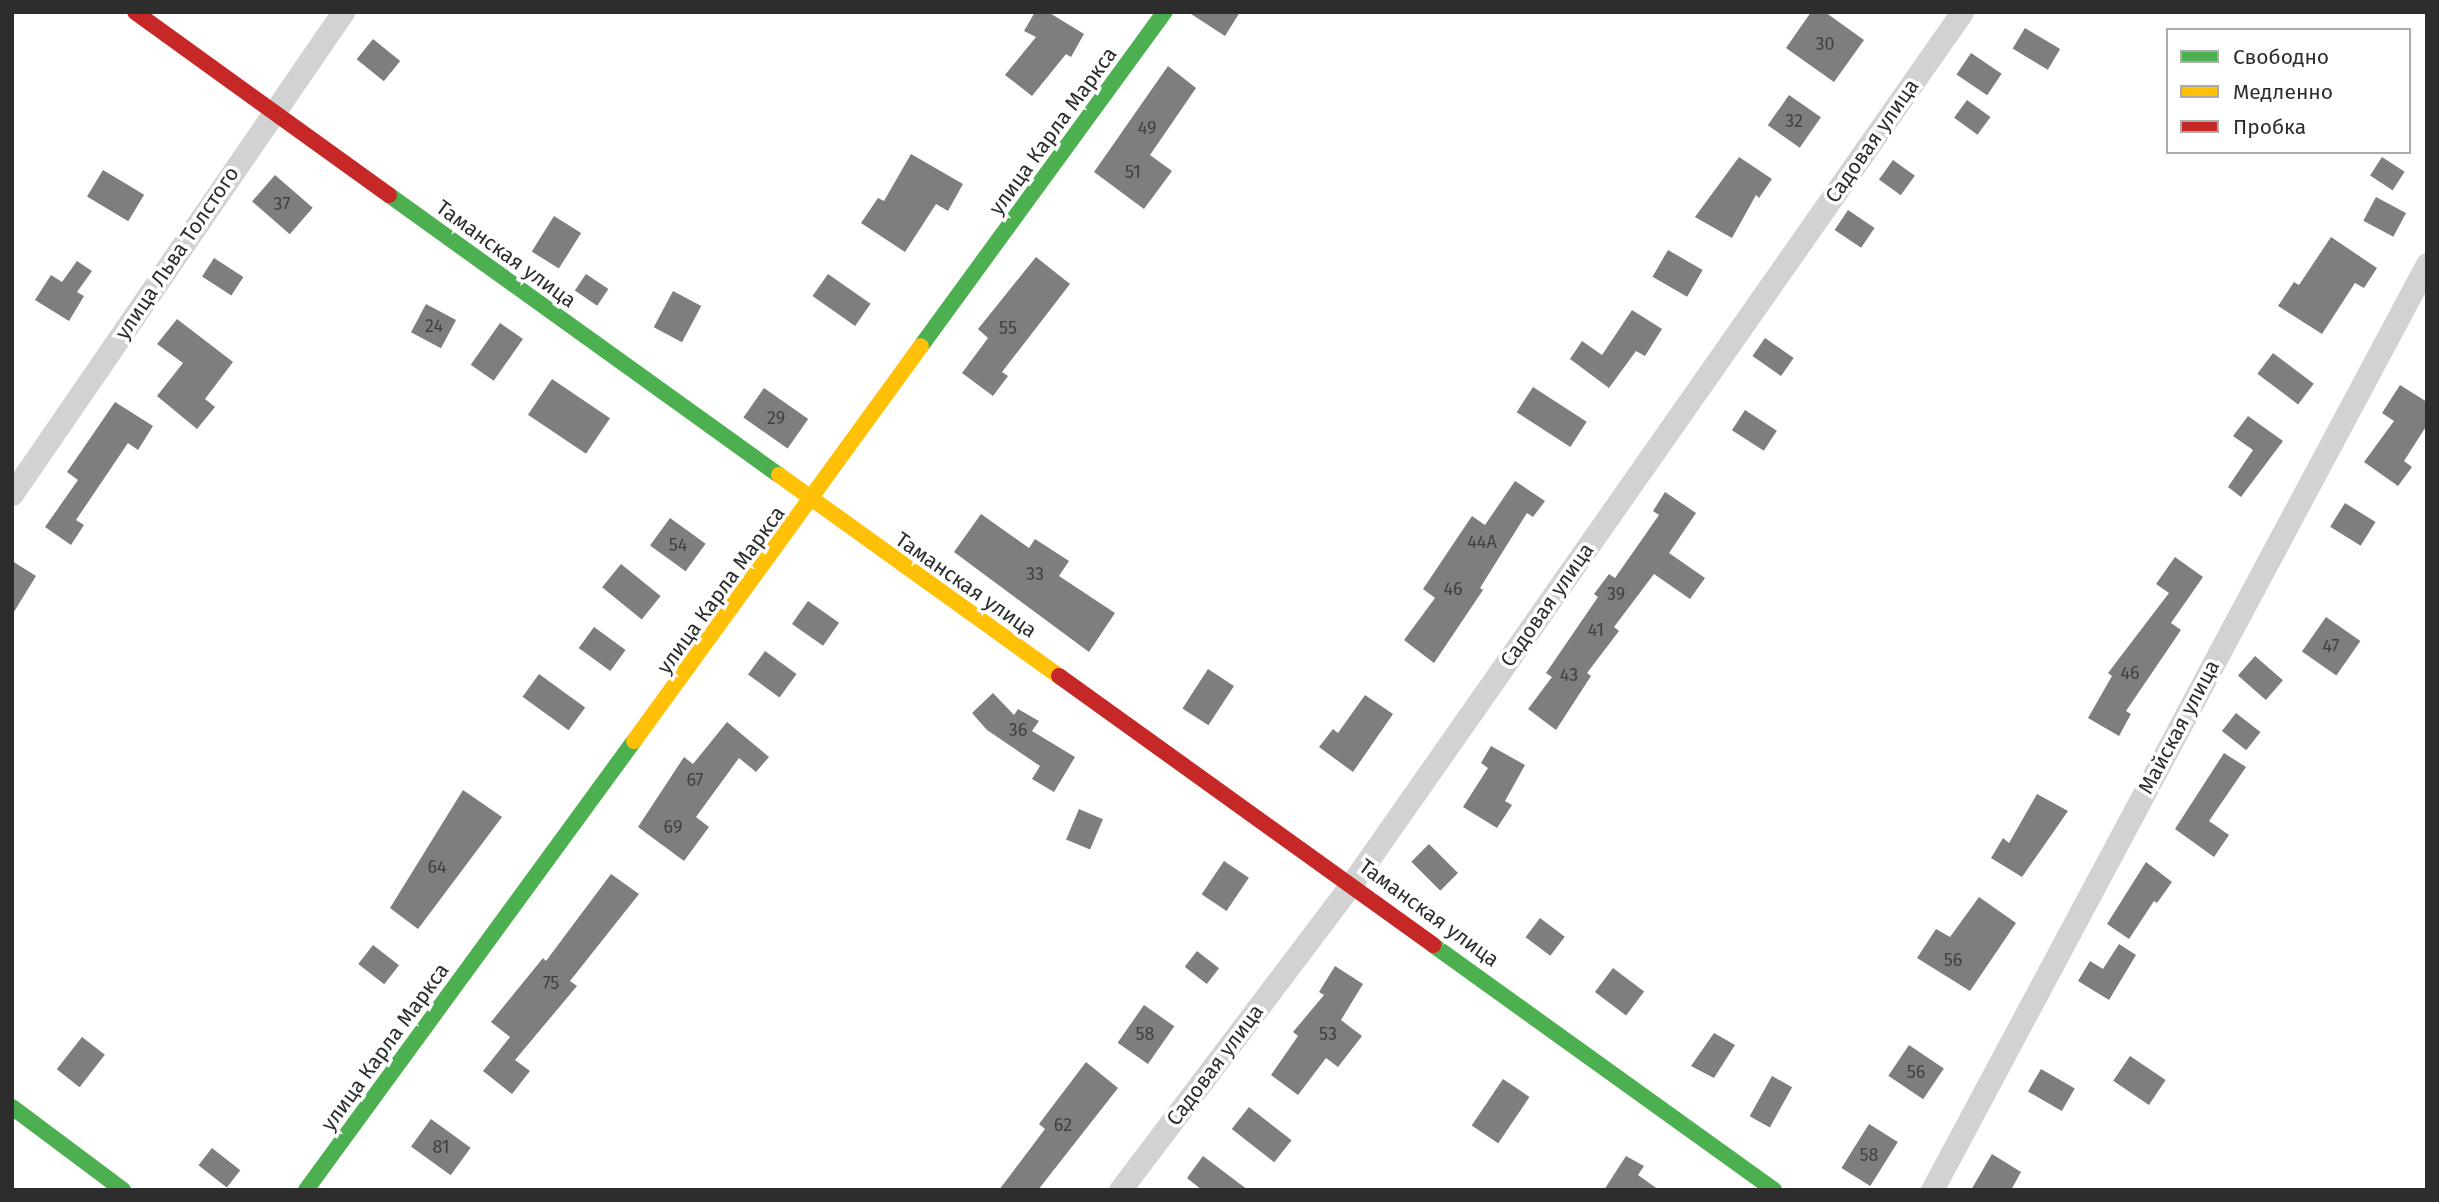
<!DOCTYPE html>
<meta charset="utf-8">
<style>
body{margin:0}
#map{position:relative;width:2439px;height:1202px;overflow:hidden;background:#fff;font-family:"Fira Sans",sans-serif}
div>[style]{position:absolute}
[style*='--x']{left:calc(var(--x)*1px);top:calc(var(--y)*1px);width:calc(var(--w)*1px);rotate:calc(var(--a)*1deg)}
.building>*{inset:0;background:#7e7e7e;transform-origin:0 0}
.street>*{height:23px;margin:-11.5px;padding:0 11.5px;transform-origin:11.5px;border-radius:11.5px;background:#d2d2d2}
.fast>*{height:16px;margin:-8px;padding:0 8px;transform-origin:8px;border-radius:8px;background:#4caf50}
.slow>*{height:16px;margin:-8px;padding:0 8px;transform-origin:8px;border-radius:8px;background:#ffc107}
.jam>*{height:16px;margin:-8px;padding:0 8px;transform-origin:8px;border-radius:8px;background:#c62828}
span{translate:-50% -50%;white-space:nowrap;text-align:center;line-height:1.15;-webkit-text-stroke:7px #fff;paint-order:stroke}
.number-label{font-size:18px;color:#414141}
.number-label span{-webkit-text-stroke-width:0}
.street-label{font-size:21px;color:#2d2d2d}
.frame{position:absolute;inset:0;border:14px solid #2d2d2d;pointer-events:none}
.legend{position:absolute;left:2166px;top:28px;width:245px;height:126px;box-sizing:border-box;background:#fff;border:2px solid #ababab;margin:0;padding:9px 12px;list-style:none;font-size:21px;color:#2d2d2d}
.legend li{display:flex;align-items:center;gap:14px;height:35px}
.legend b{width:35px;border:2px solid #ababab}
</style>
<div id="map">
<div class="building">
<i style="clip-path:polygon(1035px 12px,1048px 12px,1084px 34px,1071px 57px,1066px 54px,1032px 96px,1005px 75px,1036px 37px,1024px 31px)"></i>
<i style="clip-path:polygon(1188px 12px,1240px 12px,1225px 36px)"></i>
<i style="clip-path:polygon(1811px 12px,1825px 12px,1864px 40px,1834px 82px,1786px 48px)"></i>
<i style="left:2025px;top:28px;width:41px;height:24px;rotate:31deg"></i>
<i style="left:373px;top:39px;width:35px;height:26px;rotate:39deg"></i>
<i style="left:1971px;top:53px;width:37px;height:26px;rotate:34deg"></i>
<i style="clip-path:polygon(1168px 66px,1196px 88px,1150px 155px,1172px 171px,1144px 209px,1094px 172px)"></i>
<i style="left:1789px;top:95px;width:39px;height:37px;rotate:35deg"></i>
<i style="left:1967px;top:100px;width:29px;height:22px;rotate:36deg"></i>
<i style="clip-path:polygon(911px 154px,963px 184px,948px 211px,936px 204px,905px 252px,861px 223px,878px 198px,884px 201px)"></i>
<i style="clip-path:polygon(1739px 157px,1772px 179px,1759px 198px,1756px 195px,1732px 238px,1695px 217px)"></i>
<i style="left:2382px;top:157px;width:27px;height:22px;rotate:33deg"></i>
<i style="left:1893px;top:160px;width:27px;height:24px;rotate:36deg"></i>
<i style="left:103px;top:170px;width:48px;height:31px;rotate:31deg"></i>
<i style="left:275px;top:175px;width:50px;height:35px;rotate:41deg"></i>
<i style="left:2376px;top:197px;width:34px;height:27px;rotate:28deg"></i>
<i style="left:1848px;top:210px;width:32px;height:24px;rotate:34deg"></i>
<i style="left:554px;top:216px;width:32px;height:42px;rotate:32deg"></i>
<i style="clip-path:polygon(2331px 237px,2377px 268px,2364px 288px,2355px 283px,2322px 334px,2278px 306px,2294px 282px,2299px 285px)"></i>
<i style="left:1668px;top:250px;width:40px;height:31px;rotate:30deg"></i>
<i style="clip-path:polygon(1036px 257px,1070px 284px,1002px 372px,1008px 376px,993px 396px,962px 373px,988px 338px,978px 329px)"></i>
<i style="left:214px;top:258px;width:35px;height:22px;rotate:33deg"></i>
<i style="clip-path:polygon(77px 261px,92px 271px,77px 292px,84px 296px,69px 321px,35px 300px,51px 275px,62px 282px)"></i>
<i style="left:586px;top:274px;width:27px;height:20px;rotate:34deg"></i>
<i style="left:828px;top:274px;width:52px;height:27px;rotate:35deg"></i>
<i style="left:673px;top:291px;width:32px;height:41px;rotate:28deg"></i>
<i style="left:426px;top:304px;width:34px;height:32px;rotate:28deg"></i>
<i style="clip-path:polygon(1632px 310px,1662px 329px,1645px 356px,1636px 351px,1609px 388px,1570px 359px,1582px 341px,1602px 355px)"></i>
<i style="clip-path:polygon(177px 319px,233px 362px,205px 399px,215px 407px,197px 429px,157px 396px,183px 363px,157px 344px)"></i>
<i style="left:500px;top:323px;width:28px;height:51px;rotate:35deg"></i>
<i style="left:1765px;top:338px;width:35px;height:22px;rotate:35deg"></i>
<i style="left:2273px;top:353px;width:51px;height:26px;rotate:37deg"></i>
<i style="left:552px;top:379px;width:70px;height:43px;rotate:34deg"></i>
<i style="clip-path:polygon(2400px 385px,2427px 402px,2427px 425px,2404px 461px,2412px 467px,2398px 486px,2364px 462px,2394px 421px,2382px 413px)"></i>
<i style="left:1533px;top:387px;width:64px;height:30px;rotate:33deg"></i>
<i style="left:764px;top:388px;width:54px;height:36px;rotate:35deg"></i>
<i style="clip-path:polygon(115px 402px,153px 426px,138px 450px,128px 443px,76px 520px,84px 525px,71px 545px,45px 527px,78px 480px,67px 472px)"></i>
<i style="left:1745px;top:410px;width:38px;height:24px;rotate:33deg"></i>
<i style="clip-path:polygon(2248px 416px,2283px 441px,2241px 497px,2228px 487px,2253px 450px,2233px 436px)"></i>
<i style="clip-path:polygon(1515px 481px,1545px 501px,1533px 517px,1527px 513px,1480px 588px,1483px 590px,1434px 663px,1404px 640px,1435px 598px,1423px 589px,1472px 516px,1485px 525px)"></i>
<i style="clip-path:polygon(1665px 492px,1696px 513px,1669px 553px,1705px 578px,1690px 599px,1654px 574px,1614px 627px,1619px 631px,1587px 673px,1591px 676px,1556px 730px,1528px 709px,1552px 677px,1546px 673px,1598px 597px,1594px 594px,1609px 574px,1615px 578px,1659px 515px,1653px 511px)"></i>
<i style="left:2345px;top:503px;width:36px;height:28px;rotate:32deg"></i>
<i style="clip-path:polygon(981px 514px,1029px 548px,1035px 539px,1069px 561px,1059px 576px,1115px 613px,1089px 652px,954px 552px)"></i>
<i style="left:670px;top:518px;width:44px;height:34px;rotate:36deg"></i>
<i style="clip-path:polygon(2175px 557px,2203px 577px,2171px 623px,2181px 630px,2126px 711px,2131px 714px,2119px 736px,2088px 718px,2112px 676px,2108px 673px,2169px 593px,2156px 584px)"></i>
<i style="clip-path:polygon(12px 561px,36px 576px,12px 615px)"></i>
<i style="left:621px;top:564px;width:51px;height:30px;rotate:39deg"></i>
<i style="left:808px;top:601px;width:38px;height:28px;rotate:35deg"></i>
<i style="left:2326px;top:617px;width:42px;height:42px;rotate:35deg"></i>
<i style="left:594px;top:627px;width:39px;height:26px;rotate:36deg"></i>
<i style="left:765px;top:651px;width:39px;height:29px;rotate:36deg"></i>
<i style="left:2255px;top:656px;width:37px;height:26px;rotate:41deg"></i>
<i style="left:1208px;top:669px;width:31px;height:47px;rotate:33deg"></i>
<i style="left:539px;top:674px;width:57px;height:28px;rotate:36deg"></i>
<i style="clip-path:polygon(993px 693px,1014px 715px,1018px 709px,1039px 721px,1032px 731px,1075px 757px,1054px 792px,1032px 779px,1040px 766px,987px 730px,972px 713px)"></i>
<i style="clip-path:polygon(1365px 695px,1393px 714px,1353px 772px,1319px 747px,1333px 729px,1338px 733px)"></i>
<i style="left:2236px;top:713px;width:31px;height:23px;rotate:38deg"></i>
<i style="clip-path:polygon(727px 722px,769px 757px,756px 772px,739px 758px,696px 817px,709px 827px,684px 861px,638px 827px,684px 757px,693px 764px)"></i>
<i style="clip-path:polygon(1491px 746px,1525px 765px,1505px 801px,1512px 805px,1497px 828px,1463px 807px,1488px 768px,1481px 763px)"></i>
<i style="clip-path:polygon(2224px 753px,2246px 767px,2209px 821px,2229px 835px,2214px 857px,2175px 829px)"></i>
<i style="clip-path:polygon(463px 790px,502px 817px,418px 929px,390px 908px)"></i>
<i style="clip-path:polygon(2037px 794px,2068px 811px,2022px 877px,1991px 858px,2003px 838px,2009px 843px)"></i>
<i style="left:1079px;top:809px;width:26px;height:33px;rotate:23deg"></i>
<i style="left:1429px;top:844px;width:41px;height:25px;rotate:45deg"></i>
<i style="left:1224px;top:861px;width:30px;height:40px;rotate:34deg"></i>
<i style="clip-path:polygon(2146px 862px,2172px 882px,2157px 903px,2154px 901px,2129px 939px,2107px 924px)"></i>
<i style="clip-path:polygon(611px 874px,639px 894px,570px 981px,577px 986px,515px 1060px,530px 1071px,512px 1094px,483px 1071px,510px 1037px,491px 1022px,543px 958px,546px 961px)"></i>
<i style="clip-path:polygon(1979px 897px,2016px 923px,1970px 991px,1917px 958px,1936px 929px,1950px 937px)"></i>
<i style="left:1540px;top:918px;width:31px;height:24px;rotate:37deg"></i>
<i style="clip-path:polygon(2119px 944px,2136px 955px,2109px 1000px,2078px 981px,2090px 961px,2103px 969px)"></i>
<i style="left:373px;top:945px;width:33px;height:24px;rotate:38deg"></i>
<i style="left:1197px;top:951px;width:28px;height:20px;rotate:38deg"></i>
<i style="clip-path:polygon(1335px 966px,1363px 984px,1341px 1020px,1362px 1036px,1338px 1067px,1326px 1058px,1298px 1095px,1271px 1075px,1298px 1036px,1293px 1032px,1324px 995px,1319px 992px)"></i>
<i style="left:1613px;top:968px;width:39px;height:30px;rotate:37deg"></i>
<i style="left:1144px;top:1005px;width:37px;height:46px;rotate:35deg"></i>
<i style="clip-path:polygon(1714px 1033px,1735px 1045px,1714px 1078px,1691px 1066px)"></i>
<i style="left:82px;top:1037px;width:29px;height:41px;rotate:38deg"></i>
<i style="left:1909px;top:1045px;width:42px;height:37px;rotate:34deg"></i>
<i style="left:2130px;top:1056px;width:43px;height:30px;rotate:34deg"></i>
<i style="clip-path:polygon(1086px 1062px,1118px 1088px,1038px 1190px,999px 1190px,1045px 1129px,1039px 1124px)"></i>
<i style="left:2041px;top:1069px;width:39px;height:26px;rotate:30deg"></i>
<i style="left:1772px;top:1076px;width:23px;height:46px;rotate:29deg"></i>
<i style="left:1503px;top:1079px;width:32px;height:56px;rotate:34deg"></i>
<i style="left:1249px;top:1107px;width:54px;height:28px;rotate:38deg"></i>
<i style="left:431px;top:1119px;width:49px;height:34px;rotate:36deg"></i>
<i style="left:1869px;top:1124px;width:34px;height:52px;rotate:32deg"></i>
<i style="left:212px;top:1148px;width:36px;height:22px;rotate:38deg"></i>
<i style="clip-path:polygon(1992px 1154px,2021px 1172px,2011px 1190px,1971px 1190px)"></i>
<i style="clip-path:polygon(1203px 1156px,1248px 1190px,1202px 1190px,1187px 1178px)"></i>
<i style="clip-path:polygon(1626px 1156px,1644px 1166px,1638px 1175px,1659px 1190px,1604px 1190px)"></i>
</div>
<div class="street">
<i style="--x:12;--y:494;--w:585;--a:-55.52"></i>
<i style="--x:1120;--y:1190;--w:385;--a:-52.9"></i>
<i style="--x:1352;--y:883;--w:1063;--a:-54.99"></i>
<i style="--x:1932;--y:1190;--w:1050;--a:-61.87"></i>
</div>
<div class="fast">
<i style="--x:389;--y:195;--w:480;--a:35.7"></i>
<i style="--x:921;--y:346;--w:414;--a:-53.9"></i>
<i style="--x:1433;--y:945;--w:420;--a:35.7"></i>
<i style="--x:12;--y:1107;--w:139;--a:36.8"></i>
<i style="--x:306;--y:1190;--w:556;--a:-53.85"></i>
</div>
<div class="slow">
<i style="--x:779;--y:475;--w:345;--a:35.7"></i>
<i style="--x:634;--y:741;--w:488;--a:-54"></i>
</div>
<div class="jam">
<i style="--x:135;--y:12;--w:313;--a:35.8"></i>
<i style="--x:1059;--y:676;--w:461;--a:35.7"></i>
</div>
<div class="number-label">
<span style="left:1825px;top:44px">30</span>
<span style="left:1794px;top:121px">32</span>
<span style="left:1147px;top:128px">49</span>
<span style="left:1133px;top:172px">51</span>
<span style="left:282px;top:204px">37</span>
<span style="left:434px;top:326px">24</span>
<span style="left:1008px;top:328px">55</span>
<span style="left:776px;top:418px">29</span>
<span style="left:1482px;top:542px">44А</span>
<span style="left:678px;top:545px">54</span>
<span style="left:1035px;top:574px">33</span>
<span style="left:1453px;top:589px">46</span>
<span style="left:1616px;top:594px">39</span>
<span style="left:1596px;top:630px">41</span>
<span style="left:2331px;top:646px">47</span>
<span style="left:2130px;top:673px">46</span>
<span style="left:1569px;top:675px">43</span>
<span style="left:1018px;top:730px">36</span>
<span style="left:695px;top:780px">67</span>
<span style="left:673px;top:827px">69</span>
<span style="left:437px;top:867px">64</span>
<span style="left:1953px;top:960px">56</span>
<span style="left:551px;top:983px">75</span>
<span style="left:1145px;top:1034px">58</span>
<span style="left:1328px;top:1034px">53</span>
<span style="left:1916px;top:1072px">56</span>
<span style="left:1063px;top:1125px">62</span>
<span style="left:441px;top:1147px">81</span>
<span style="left:1869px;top:1155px">58</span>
</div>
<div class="street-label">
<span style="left:1053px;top:131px;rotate:-54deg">улица Карла Маркса</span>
<span style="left:1872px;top:141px;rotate:-55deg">Садовая улица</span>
<span style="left:177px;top:253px;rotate:-56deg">улица Льва Толстого</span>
<span style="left:506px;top:254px;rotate:36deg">Таманская улица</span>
<span style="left:966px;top:585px;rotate:35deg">Таманская улица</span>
<span style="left:721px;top:590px;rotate:-54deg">улица Карла Маркса</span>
<span style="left:1547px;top:605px;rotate:-55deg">Садовая улица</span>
<span style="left:2179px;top:727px;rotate:-62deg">Майская улица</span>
<span style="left:1429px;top:913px;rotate:36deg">Таманская улица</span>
<span style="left:385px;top:1047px;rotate:-54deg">улица Карла Маркса</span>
<span style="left:1215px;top:1065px;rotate:-53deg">Садовая улица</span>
</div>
<div class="frame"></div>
<ul class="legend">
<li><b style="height:9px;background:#4caf50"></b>Свободно</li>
<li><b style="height:9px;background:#ffc107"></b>Медленно</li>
<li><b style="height:9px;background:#c62828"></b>Пробка</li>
</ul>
</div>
